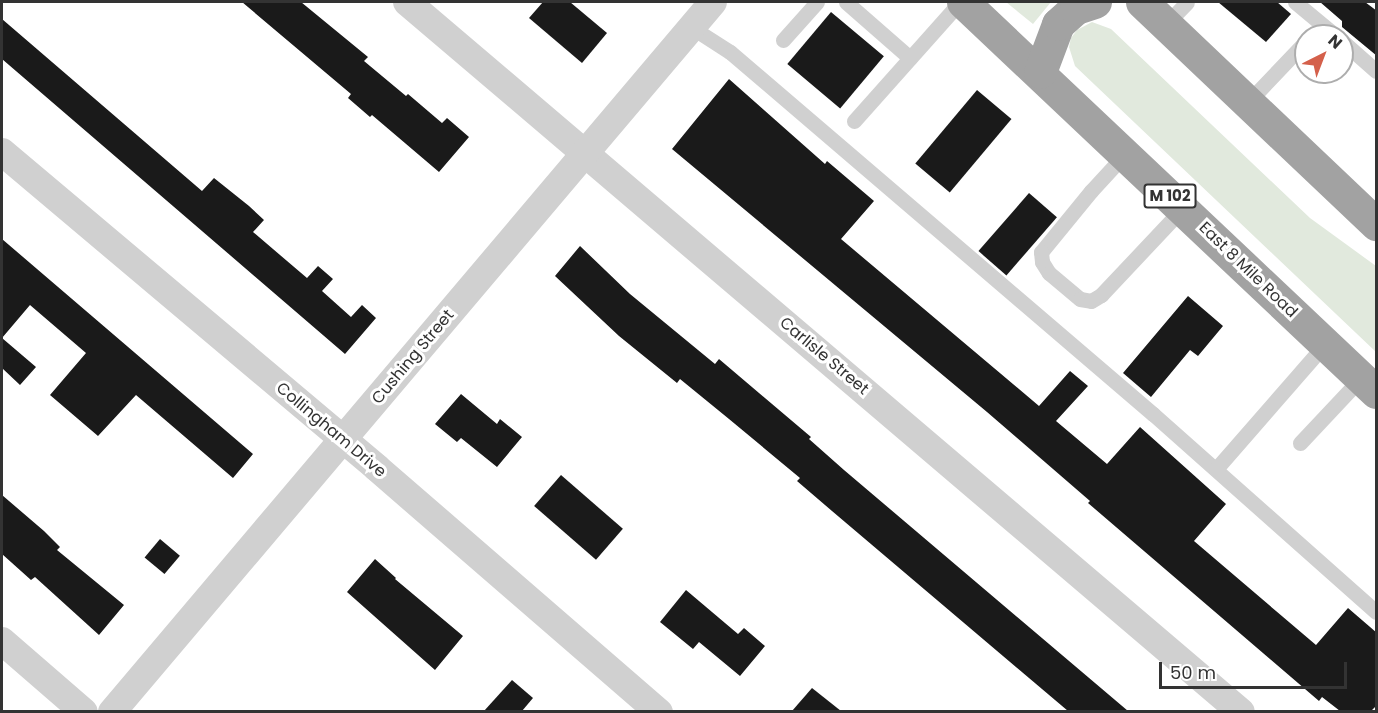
<!DOCTYPE html>
<style>
body{margin:0}
#map{position:relative;width:1378px;height:713px;overflow:hidden;background:#fff;font-family:Poppins,sans-serif}
div>[style]{position:absolute}
[style*='--x']{left:calc(var(--x)*1px);top:calc(var(--y)*1px);width:calc(var(--w)*1px);rotate:calc(var(--a)*1deg)}
.green>*{inset:0;background:#e1e9dd}
.building>*{inset:0;background:#1a1a1a;transform-origin:0 0}
.service>*{height:15px;margin:-7.5px;padding:0 7.5px;transform-origin:7.5px;border-radius:7.5px;background:#d0d0d0}
.minor>*{height:28px;margin:-14px;padding:0 14px;transform-origin:14px;border-radius:14px;background:#d0d0d0}
.trunk>*{height:33px;margin:-16.5px;padding:0 16.5px;transform-origin:16.5px;border-radius:16.5px;background:#a2a2a2}
span{translate:-50% -50%;white-space:nowrap;text-align:center;line-height:1.15;-webkit-text-stroke:6px #fff;paint-order:stroke}
.shield-label span{padding:2px 4px;background:#fff;border:2px solid;border-radius:4px;-webkit-text-stroke-width:0}
.shield-label{font-size:15px;color:#333;font-weight:700}
.street-label{font-size:16px;color:#333}
.frame{position:absolute;inset:0;border:3px solid #333;pointer-events:none}
.north{position:absolute;left:1294px;top:24px;width:60px;height:60px;box-sizing:border-box;background:#fff;border:2px solid #adadad;border-radius:50%;rotate:42deg;font-size:16px;font-weight:700;line-height:24px;text-align:center;color:#333}
.north::after{content:'';display:block;margin:auto;width:21px;height:27px;background:#d4604b;clip-path:polygon(50% 0,100% 100%,50% 72%,0 100%)}
.scale{position:absolute;left:1159px;top:662px;width:188px;height:27px;box-sizing:border-box;border:3px solid #333;border-top:0;padding-left:8px;font-size:18px;line-height:21px;white-space:nowrap;color:#333;-webkit-text-stroke:4px #fff;paint-order:stroke}
</style>
<div id="map">
<div class="green">
<i style="clip-path:polygon(1006px 2px,1051px 2px,1033px 24px)"></i>
<i style="clip-path:polygon(1092px 22px,1111px 29px,1310px 218px,1376px 266px,1376px 352px,1075px 66px,1069px 47px,1071px 38px,1077px 30px)"></i>
</div>
<div class="building">
<i style="clip-path:polygon(242px 2px,301px 2px,368px 57px,364px 61px,406px 96px,408px 94px,442px 123px,447px 118px,469px 137px,439px 172px,372px 115px,370px 117px,348px 98px,351px 94px)"></i>
<i style="clip-path:polygon(543px 2px,570px 2px,607px 33px,582px 63px,529px 18px)"></i>
<i style="clip-path:polygon(1218px 2px,1277px 2px,1291px 14px,1266px 42px)"></i>
<i style="clip-path:polygon(1320px 2px,1365px 2px,1377px 11px,1377px 56px,1342px 27px,1342px 21px)"></i>
<i style="left:831px;top:12px;width:69px;height:68px;rotate:40deg"></i>
<i style="clip-path:polygon(2px 19px,202px 191px,214px 178px,249px 206px,264px 220px,253px 232px,307px 278px,318px 266px,333px 279px,322px 291px,351px 317px,362px 305px,376px 318px,345px 354px,2px 59px)"></i>
<i style="clip-path:polygon(729px 79px,825px 164px,827px 161px,874px 201px,841px 239px,1039px 406px,1070px 371px,1088px 386px,1056px 421px,1107px 464px,1140px 427px,1226px 504px,1194px 541px,1276px 611px,1316px 645px,1348px 608px,1377px 633px,1377px 705px,1371px 711px,1340px 711px,1322px 697px,1319px 701px,1088px 503px,1090px 501px,987px 412px,672px 149px)"></i>
<i style="left:977px;top:90px;width:45px;height:96px;rotate:40deg"></i>
<i style="left:1029px;top:193px;width:37px;height:77px;rotate:41deg"></i>
<i style="clip-path:polygon(2px 239px,253px 454px,233px 478px,136px 395px,98px 436px,50px 395px,86px 353px,30px 305px,2px 338px,36px 367px,20px 385px,2px 368px)"></i>
<i style="clip-path:polygon(580px 246px,630px 294px,715px 364px,719px 359px,811px 437px,809px 439px,844px 470px,1128px 711px,1068px 711px,832px 511px,797px 481px,800px 478px,729px 419px,680px 379px,677px 383px,619px 336px,555px 276px)"></i>
<i style="clip-path:polygon(1188px 296px,1223px 326px,1198px 356px,1190px 350px,1151px 397px,1123px 373px)"></i>
<i style="clip-path:polygon(461px 394px,497px 424px,500px 419px,522px 437px,497px 467px,461px 438px,457px 442px,435px 424px)"></i>
<i style="left:561px;top:475px;width:82px;height:41px;rotate:41deg"></i>
<i style="clip-path:polygon(2px 495px,44px 531px,60px 547px,57px 550px,124px 605px,99px 635px,35px 577px,31px 580px,2px 554px)"></i>
<i style="left:160px;top:539px;width:26px;height:24px;rotate:40deg"></i>
<i style="clip-path:polygon(375px 559px,396px 578px,395px 579px,463px 636px,435px 670px,347px 592px)"></i>
<i style="clip-path:polygon(686px 590px,738px 634px,744px 628px,765px 646px,740px 676px,699px 642px,693px 649px,660px 622px)"></i>
<i style="clip-path:polygon(512px 680px,533px 698px,522px 711px,484px 711px)"></i>
<i style="clip-path:polygon(812px 688px,841px 711px,792px 711px)"></i>
</div>
<div class="service">
<i style="--x:846;--y:2;--w:85;--a:41.2"></i>
<i style="--x:1295;--y:2;--w:53;--a:39.7"></i>
<i style="--x:1166;--y:24;--w:30;--a:-46"></i>
<i style="--x:691;--y:27;--w:46;--a:32.7"></i>
<i style="--x:730;--y:52;--w:557;--a:40.56"></i>
<i style="--x:1153;--y:414;--w:298;--a:41.6"></i>
<i style="--x:783;--y:40;--w:51;--a:-48.2"></i>
<i style="--x:1342;--y:41;--w:45;--a:41.4"></i>
<i style="--x:1248;--y:102;--w:84;--a:-46.4"></i>
<i style="--x:854;--y:121;--w:159;--a:-48.3"></i>
<i style="--x:1126;--y:153;--w:52;--a:132.6"></i>
<i style="--x:1091;--y:191;--w:79;--a:129.3"></i>
<i style="--x:1041;--y:252;--w:10;--a:84"></i>
<i style="--x:1042;--y:262;--w:13;--a:58"></i>
<i style="--x:1049;--y:273;--w:40;--a:40"></i>
<i style="--x:1080;--y:299;--w:11;--a:10"></i>
<i style="--x:1091;--y:301;--w:12;--a:-31"></i>
<i style="--x:1101;--y:295;--w:120;--a:-46.7"></i>
<i style="--x:1300;--y:443;--w:89;--a:-46.8"></i>
<i style="--x:1216;--y:469;--w:166;--a:-48.9"></i>
</div>
<div class="minor">
<i style="--x:407;--y:2;--w:1095;--a:40.41"></i>
<i style="--x:2;--y:152;--w:490;--a:40.1"></i>
<i style="--x:377;--y:468;--w:373;--a:40.9"></i>
<i style="--x:2;--y:641;--w:108;--a:40.9"></i>
<i style="--x:112;--y:712;--w:930;--a:-49.75"></i>
</div>
<div class="trunk">
<i style="--x:963;--y:2;--w:568;--a:43.36"></i>
<i style="--x:1142;--y:2;--w:323;--a:43.5"></i>
<i style="--x:1040;--y:72;--w:51;--a:-69.4"></i>
<i style="--x:1058;--y:24;--w:24;--a:-42"></i>
<i style="--x:1076;--y:8;--w:20;--a:-18"></i>
</div>
<div class="shield-label">
<span style="left:1170px;top:196px">M 102</span>
</div>
<div class="street-label">
<span style="left:1248px;top:270px;rotate:44deg">East 8 Mile Road</span>
<span style="left:824px;top:356px;rotate:40deg">Carlisle Street</span>
<span style="left:413px;top:357px;rotate:-50deg">Cushing Street</span>
<span style="left:331px;top:430px;rotate:40deg">Collingham Drive</span>
</div>
<div class="frame"></div>
<div class="north">N</div>
<div class="scale">50 m</div>
</div>
